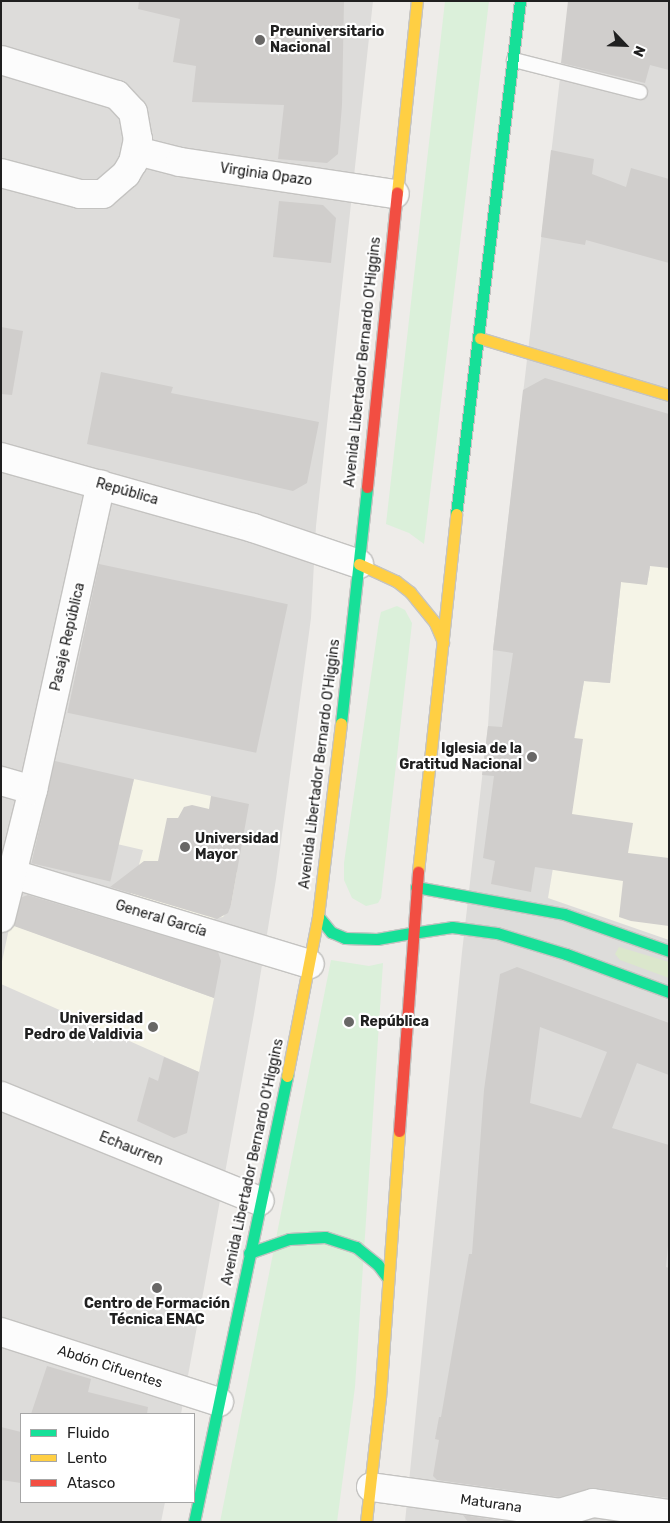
<!DOCTYPE html>
<meta charset="utf-8">
<style>
body{margin:0}
#map{position:relative;width:670px;height:1523px;overflow:hidden;background:#eeece9;font-family:Rubik,sans-serif}
div>[style]{position:absolute}
[style*='--x']{left:calc(var(--x)*1px);top:calc(var(--y)*1px);width:calc(var(--w)*1px);rotate:calc(var(--a)*1deg)}
.residential>*{inset:0;background:#dddcda}
.education>*{inset:0;background:#f5f4e7}
.grass>*{inset:0;background:#dbe7cc}
.park>*{inset:0;background:#dbf0da}
.building>*{inset:0;background:#d0cecc;transform-origin:0 0}
.roads{filter:drop-shadow(1px 0 #c4c3c1) drop-shadow(-1px 0 #c4c3c1) drop-shadow(0 1px #c4c3c1) drop-shadow(0 -1px #c4c3c1)}
.lane>*{height:14px;margin:-7px;padding:0 7px;transform-origin:7px;border-radius:7px;background:#fcfcfc}
.street>*{height:28px;margin:-14px;padding:0 14px;transform-origin:14px;border-radius:14px;background:#fcfcfc}
.fast>*{height:11px;margin:-5.5px;padding:0 5.5px;transform-origin:5.5px;border-radius:5.5px;background:#16e098}
.slow>*{height:11px;margin:-5.5px;padding:0 5.5px;transform-origin:5.5px;border-radius:5.5px;background:#ffcf43}
.jam>*{height:11px;margin:-5.5px;padding:0 5.5px;transform-origin:5.5px;border-radius:5.5px;background:#f24e42}
.dots>*{width:14px;height:14px;translate:-50% -50%;box-sizing:border-box;border:2px solid #fff;border-radius:50%}
span{translate:-50% -50%;white-space:nowrap;text-align:center;line-height:1.15;-webkit-text-stroke:4.5px #fff;paint-order:stroke}
.poi-label{font-size:14px;color:#202020;font-weight:700}
.left{translate:0 -50%;text-align:left}
.right{translate:-100% -50%;text-align:right}
.street-label{font-size:14px;color:#202020}
.frame{position:absolute;inset:0;border:2px solid #202020;pointer-events:none}
.legend{position:absolute;left:20px;top:1413px;width:175px;height:90px;box-sizing:border-box;background:#fff;border:1px solid #a6a6a6;margin:0;padding:6px 9px;list-style:none;font-size:15px;color:#202020}
.legend li{display:flex;align-items:center;gap:10px;height:25px}
.legend b{width:25px;border:1px solid #a6a6a6}
.north{position:absolute;left:600px;top:20px;width:50px;height:50px;-webkit-text-stroke:4px #fff;paint-order:stroke;rotate:114deg;font-size:14px;font-weight:700;line-height:20px;text-align:center;color:#202020}
.north::after{content:'';display:block;margin:auto;width:18px;height:22px;background:#202020;clip-path:polygon(50% 0,100% 100%,50% 72%,0 100%)}
</style>
<div id="map">
<div class="residential">
<i style="clip-path:polygon(1px 1px,373px 1px,316px 526px,311px 618px,276px 879px,254px 1014px,181px 1414px,21px 1414px,21px 1502px,165px 1502px,161px 1522px,1px 1522px)"></i>
<i style="clip-path:polygon(569px 1px,669px 1px,669px 1522px,405px 1522px,462px 952px,488px 726px,493px 650px)"></i>
</div>
<div class="education">
<i style="clip-path:polygon(669px 523px,669px 940px,548px 898px,584px 681px,610px 683px,621px 582px,647px 584px,650px 567px,628px 564px)"></i>
<i style="clip-path:polygon(134px 779px,211px 796px,237px 871px,231px 905px,223px 917px,211px 919px,131px 894px,143px 850px,117px 844px)"></i>
<i style="clip-path:polygon(10px 924px,214px 998px,199px 1072px,1px 984px,1px 966px)"></i>
</div>
<div class="grass">
<i style="clip-path:polygon(619px 947px,669px 962px,669px 978px,620px 960px,615px 954px)"></i>
</div>
<div class="park">
<i style="clip-path:polygon(445px 1px,489px 1px,424px 544px,409px 533px,386px 524px)"></i>
<i style="clip-path:polygon(397px 606px,405px 610px,412px 623px,381px 898px,378px 903px,366px 906px,352px 898px,344px 880px,344px 863px,379px 621px,381px 612px)"></i>
<i style="clip-path:polygon(331px 960px,369px 966px,383px 963px,355px 1387px,337px 1522px,220px 1522px)"></i>
</div>
<div class="building">
<i style="clip-path:polygon(139px 1px,344px 1px,342px 105px,338px 154px,327px 163px,278px 159px,284px 105px,192px 102px,196px 66px,173px 62px,180px 19px,138px 9px)"></i>
<i style="clip-path:polygon(568px 1px,669px 1px,669px 70px,650px 65px,645px 83px,561px 63px)"></i>
<i style="clip-path:polygon(551px 150px,594px 159px,592px 174px,626px 187px,631px 168px,669px 179px,669px 263px,586px 240px,585px 245px,541px 237px)"></i>
<i style="clip-path:polygon(279px 201px,323px 205px,336px 218px,331px 263px,273px 257px)"></i>
<i style="clip-path:polygon(1px 327px,23px 331px,12px 395px,1px 394px)"></i>
<i style="clip-path:polygon(101px 372px,173px 387px,171px 393px,319px 422px,307px 483px,293px 491px,87px 444px)"></i>
<i style="clip-path:polygon(545px 378px,669px 414px,669px 568px,650px 566px,647px 585px,621px 582px,610px 683px,584px 681px,574px 738px,583px 739px,572px 814px,633px 823px,628px 853px,669px 858px,669px 926px,631px 921px,619px 917px,623px 881px,535px 867px,531px 892px,491px 884px,495px 861px,483px 858px,494px 776px,482px 775px,488px 726px,502px 727px,513px 653px,493px 650px,523px 390px)"></i>
<i style="left:99px;top:564px;width:193px;height:152px;rotate:12deg"></i>
<i style="left:55px;top:761px;width:81px;height:105px;rotate:13deg"></i>
<i style="clip-path:polygon(211px 796px,249px 804px,231px 905px,228px 913px,217px 919px,110px 887px,144px 861px,158px 861px,167px 818px,178px 818px,184px 807px,192px 805px,209px 809px)"></i>
<i style="clip-path:polygon(28px 895px,218px 952px,221px 961px,214px 998px,14px 926px,22px 897px)"></i>
<i style="clip-path:polygon(evenodd,517px 967px,669px 1023px,669px 1075px,637px 1063px,612px 1128px,669px 1145px,669px 1235px,666px 1267px,669px 1268px,669px 1498px,595px 1488px,559px 1497px,437px 1480px,433px 1476px,439px 1440px,435px 1439px,439px 1417px,441px 1417px,469px 1254px,472px 1254px,484px 1090px,500px 974px,517px 967px,540px 1027px,607px 1052px,581px 1118px,530px 1103px,540px 1027px)"></i>
<i style="clip-path:polygon(164px 1057px,199px 1072px,187px 1133px,174px 1138px,137px 1121px,149px 1077px,158px 1081px)"></i>
<i style="clip-path:polygon(47px 1366px,91px 1379px,88px 1392px,148px 1407px,147px 1414px,31px 1414px)"></i>
<i style="clip-path:polygon(1px 1427px,21px 1432px,21px 1483px,1px 1480px)"></i>
<i style="clip-path:polygon(463px 1515px,509px 1522px,468px 1522px)"></i>
</div>
<div class="roads">
<div class="lane">
<i style="--x:514;--y:60;--w:130;--a:14.3"></i>
</div>
<div class="street">
<i style="--x:1;--y:60;--w:121;--a:16.8"></i>
<i style="--x:117;--y:95;--w:23;--a:47"></i>
<i style="--x:133;--y:112;--w:27;--a:80"></i>
<i style="--x:138;--y:139;--w:24;--a:102"></i>
<i style="--x:133;--y:162;--w:14;--a:120"></i>
<i style="--x:126;--y:174;--w:30;--a:139"></i>
<i style="--x:103;--y:194;--w:23;--a:180"></i>
<i style="--x:80;--y:194;--w:82;--a:-165.1"></i>
<i style="--x:137;--y:151;--w:44;--a:14.3"></i>
<i style="--x:180;--y:162;--w:217;--a:8.5"></i>
<i style="--x:1;--y:457;--w:262;--a:15.7"></i>
<i style="--x:253;--y:528;--w:112;--a:18.8"></i>
<i style="--x:1;--y:781;--w:33;--a:16"></i>
<i style="--x:13;--y:874;--w:310;--a:16.9"></i>
<i style="--x:1;--y:918;--w:132;--a:-76"></i>
<i style="--x:33;--y:790;--w:313;--a:-77.5"></i>
<i style="--x:1;--y:1096;--w:279;--a:22.1"></i>
<i style="--x:1;--y:1332;--w:229;--a:17.8"></i>
<i style="--x:371;--y:1487;--w:191;--a:7.8"></i>
<i style="--x:560;--y:1513;--w:34;--a:-17"></i>
<i style="--x:593;--y:1503;--w:77;--a:8.2"></i>
</div>
<div class="fast">
<i style="--x:456;--y:514;--w:517;--a:-82.89"></i>
<i style="--x:341;--y:723;--w:237;--a:-83.7"></i>
<i style="--x:416;--y:887;--w:150;--a:10.3"></i>
<i style="--x:564;--y:914;--w:111;--a:19.4"></i>
<i style="--x:318;--y:916;--w:21;--a:51"></i>
<i style="--x:331;--y:932;--w:15;--a:23"></i>
<i style="--x:345;--y:938;--w:32;--a:2"></i>
<i style="--x:377;--y:939;--w:36;--a:-10"></i>
<i style="--x:412;--y:933;--w:40;--a:-8.5"></i>
<i style="--x:452;--y:927;--w:45;--a:7.6"></i>
<i style="--x:497;--y:933;--w:72;--a:16.9"></i>
<i style="--x:566;--y:954;--w:110;--a:20.3"></i>
<i style="--x:249;--y:1253;--w:42;--a:-19.3"></i>
<i style="--x:289;--y:1239;--w:36;--a:-3"></i>
<i style="--x:325;--y:1237;--w:33;--a:18"></i>
<i style="--x:356;--y:1247;--w:28;--a:39"></i>
<i style="--x:378;--y:1265;--w:15;--a:53"></i>
<i style="--x:194;--y:1522;--w:456;--a:-78.2"></i>
</div>
<div class="slow">
<i style="--x:397;--y:193;--w:193;--a:-84.1"></i>
<i style="--x:480;--y:338;--w:197;--a:16.8"></i>
<i style="--x:359;--y:564;--w:41;--a:24.7"></i>
<i style="--x:396;--y:581;--w:18;--a:38"></i>
<i style="--x:410;--y:592;--w:40;--a:51"></i>
<i style="--x:435;--y:623;--w:21;--a:67"></i>
<i style="--x:418;--y:872;--w:360;--a:-83.9"></i>
<i style="--x:287;--y:1076;--w:163;--a:-79"></i>
<i style="--x:318;--y:916;--w:194;--a:-83.2"></i>
<i style="--x:366;--y:1522;--w:125;--a:-83.6"></i>
<i style="--x:380;--y:1398;--w:268;--a:-85.9"></i>
</div>
<div class="jam">
<i style="--x:367;--y:487;--w:296;--a:-84.2"></i>
<i style="--x:399;--y:1131;--w:260;--a:-85.8"></i>
</div>
</div>
<div class="dots">
<i style="left:260px;top:40px;background:#686766"></i>
<i style="left:532px;top:757px;background:#686766"></i>
<i style="left:185px;top:847px;background:#686766"></i>
<i style="left:349px;top:1022px;background:#686766"></i>
<i style="left:153px;top:1027px;background:#686766"></i>
<i style="left:157px;top:1288px;background:#686766"></i>
</div>
<div class="poi-label">
<span class="left" style="left:270px;top:40px">Preuniversitario<br>Nacional</span>
<span class="right" style="left:522px;top:757px">Iglesia de la<br>Gratitud Nacional</span>
<span class="left" style="left:195px;top:847px">Universidad<br>Mayor</span>
<span class="right" style="left:143px;top:1027px">Universidad<br>Pedro de Valdivia</span>
<span class="left" style="left:360px;top:1022px">República</span>
<span style="left:157px;top:1312px">Centro de Formación<br>Técnica ENAC</span>
</div>
<div class="street-label">
<span style="left:266px;top:175px;rotate:8deg">Virginia Opazo</span>
<span style="left:363px;top:362px;rotate:-84deg">Avenida Libertador Bernardo O'Higgins</span>
<span style="left:127px;top:492px;rotate:16deg">República</span>
<span style="left:68px;top:637px;rotate:-77deg">Pasaje República</span>
<span style="left:320px;top:764px;rotate:-83deg">Avenida Libertador Bernardo O'Higgins</span>
<span style="left:161px;top:919px;rotate:17deg">General García</span>
<span style="left:131px;top:1149px;rotate:22deg">Echaurren</span>
<span style="left:253px;top:1162px;rotate:-78deg">Avenida Libertador Bernardo O'Higgins</span>
<span style="left:110px;top:1367px;rotate:18deg">Abdón Cifuentes</span>
<span style="left:491px;top:1504px;rotate:8deg">Maturana</span>
</div>
<div class="frame"></div>
<ul class="legend">
<li><b style="height:6px;background:#16e098"></b>Fluido</li>
<li><b style="height:6px;background:#ffcf43"></b>Lento</li>
<li><b style="height:6px;background:#f24e42"></b>Atasco</li>
</ul>
<div class="north">N</div>
</div>
